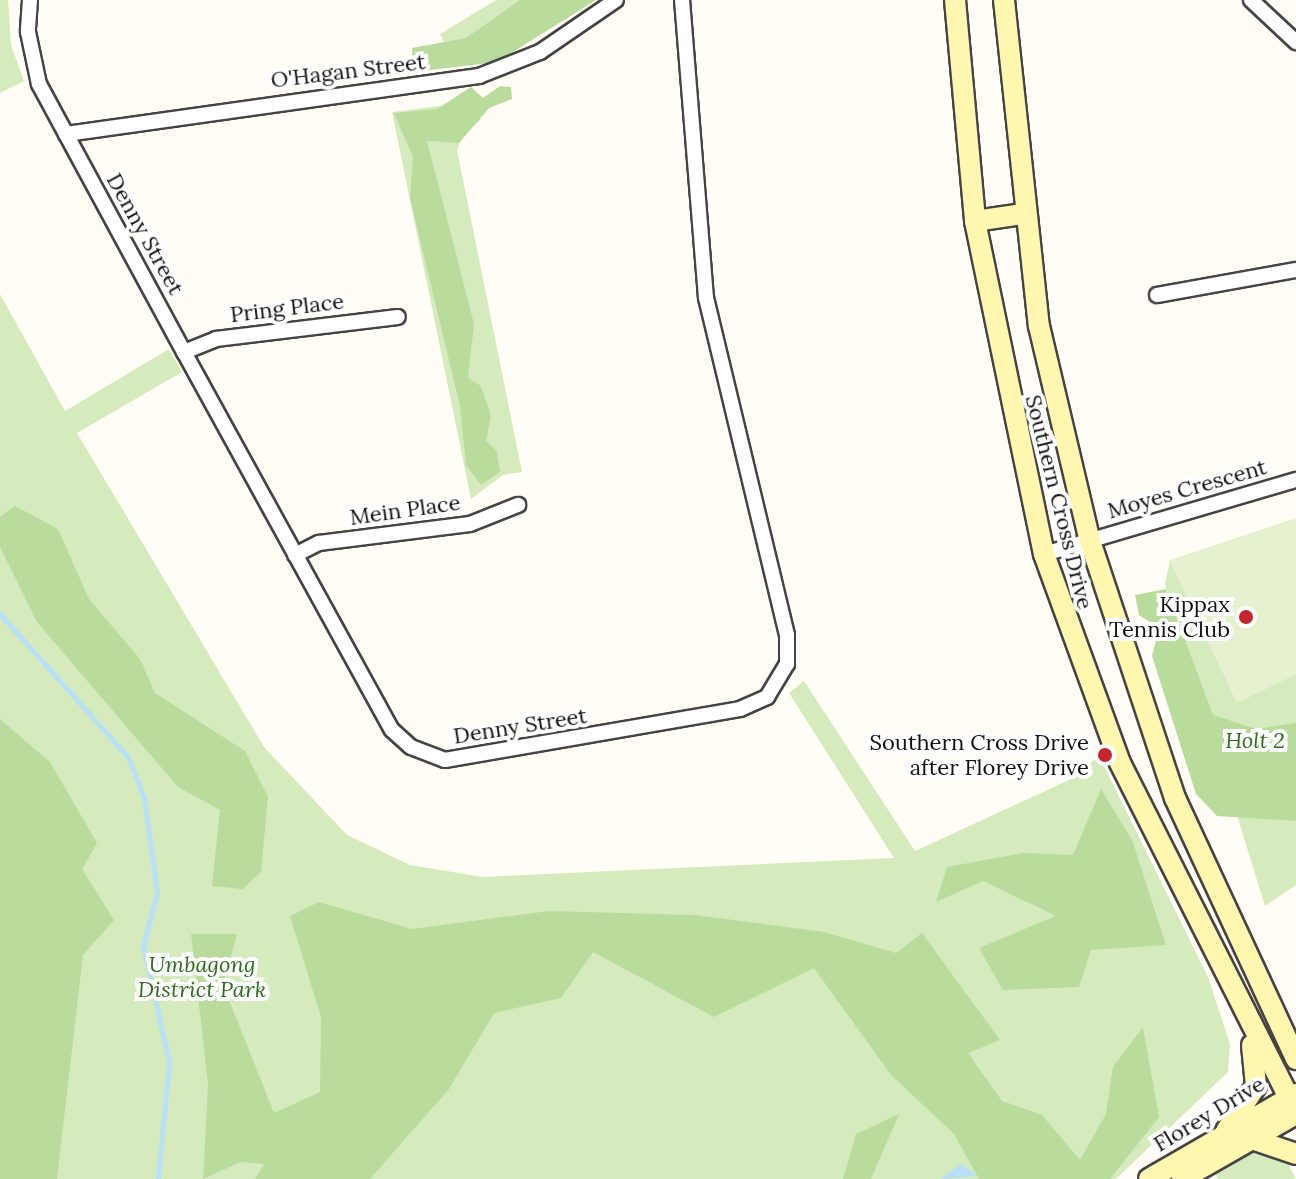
<!DOCTYPE html>
<style>
body{margin:0}
#map{position:relative;width:1296px;height:1179px;overflow:hidden;background:#fffdf5;font-family:Lora,serif}
div>[style]{position:absolute}
[style*='--x']{left:calc(var(--x)*1px);top:calc(var(--y)*1px);width:calc(var(--w)*1px);rotate:calc(var(--a)*1deg)}
.green>*{inset:0;background:#d5ebbd}
.forest>*{inset:0;background:#b9dc9c}
.pitch>*{inset:0;background:#e6f2cf}
.water>*{inset:0;background:#b9e0f7}
.stream>*{height:5px;margin:-2.5px;padding:0 2.5px;transform-origin:2.5px;border-radius:2.5px;background:#b9e0f7}
.roads{filter:drop-shadow(2px 0 #444) drop-shadow(-2px 0 #444) drop-shadow(0 2px #444) drop-shadow(0 -2px #444)}
.street>*{height:14px;margin:-7px;padding:0 7px;transform-origin:7px;border-radius:7px;background:#fff}
.secondary>*{height:20px;margin:-10px;padding:0 10px;transform-origin:10px;border-radius:10px;background:#fff6b0}
.dots>*{width:22px;height:22px;translate:-50% -50%;box-sizing:border-box;border:4px solid #fff;border-radius:50%}
span{translate:-50% -50%;white-space:nowrap;text-align:center;line-height:1.15;-webkit-text-stroke:8px #fff;paint-order:stroke}
.street-label{font-size:22px;color:#111}
.poi-label{font-size:22px;color:#111}
.right{translate:-100% -50%;text-align:right}
.park-label{font-size:22px;color:#2f6b1f;font-style:italic}
</style>
<div id="map">
<div class="green">
<i style="clip-path:polygon(0 0,8px 0,11px 45px,24px 81px,0 93px)"></i>
<i style="clip-path:polygon(496px 0,591px 0,454px 65px,440px 34px)"></i>
<i style="clip-path:polygon(472px 102px,481px 120px,464px 132px,457px 150px,522px 472px,503px 475px,471px 499px,392px 112px)"></i>
<i style="clip-path:polygon(0 294px,65px 411px,169px 349px,182px 372px,77px 433px,264px 747px,347px 835px,410px 865px,483px 877px,894px 858px,789px 693px,804px 681px,915px 851px,1069px 780px,1099px 756px,1208px 977px,1230px 1044px,1228px 1072px,1116px 1179px,0 1179px)"></i>
<i style="clip-path:polygon(1170px 560px,1237px 702px,1296px 674px,1296px 885px,1265px 906px,1165px 584px)"></i>
<i style="clip-path:polygon(1253px 1151px,1286px 1160px,1296px 1179px,1218px 1179px,1214px 1172px)"></i>
</div>
<div class="forest">
<i style="clip-path:polygon(520px 0,596px 0,497px 62px,413px 72px,412px 48px,466px 38px)"></i>
<i style="clip-path:polygon(500px 86px,511px 87px,512px 99px,489px 108px,459px 143px,427px 141px,474px 324px,468px 378px,481px 386px,491px 416px,486px 441px,497px 451px,500px 472px,481px 485px,466px 465px,460px 406px,410px 198px,413px 157px,394px 113px,437px 109px,471px 87px,483px 98px)"></i>
<i style="clip-path:polygon(15px 506px,58px 529px,89px 599px,140px 659px,155px 693px,245px 751px,268px 797px,261px 872px,243px 889px,212px 886px,220px 810px,178px 787px,37px 622px,0 547px,0 517px)"></i>
<i style="clip-path:polygon(1166px 589px,1213px 715px,1256px 729px,1296px 723px,1296px 821px,1217px 816px,1196px 794px,1152px 656px,1159px 628px,1139px 615px,1135px 595px)"></i>
<i style="clip-path:polygon(0 719px,50px 762px,97px 843px,82px 869px,114px 920px,83px 955px,57px 1179px,0 1179px)"></i>
<i style="clip-path:polygon(1101px 789px,1132px 840px,1166px 945px,1091px 950px,1079px 987px,1003px 990px,979px 948px,1056px 916px,983px 881px,936px 902px,947px 867px,1023px 853px,1073px 855px)"></i>
<i style="clip-path:polygon(319px 902px,412px 929px,549px 911px,695px 915px,824px 932px,896px 953px,922px 933px,1000px 1040px,968px 1053px,1002px 1101px,1042px 1115px,1080px 1160px,1106px 1114px,1113px 1067px,1143px 1027px,1159px 1117px,1110px 1179px,979px 1179px,954px 1134px,891px 1075px,814px 968px,714px 1017px,593px 952px,561px 998px,494px 1013px,449px 1089px,370px 1179px,255px 1179px,264px 1164px,241px 1162px,203px 1179px,208px 1085px,191px 934px,237px 934px,223px 985px,274px 1113px,320px 1092px,321px 1017px,290px 916px)"></i>
<i style="clip-path:polygon(899px 1114px,871px 1179px,843px 1179px,856px 1134px)"></i>
</div>
<div class="pitch">
<i style="clip-path:polygon(1296px 518px,1296px 674px,1237px 703px,1170px 560px)"></i>
</div>
<div class="water">
<i style="clip-path:polygon(961px 1164px,978px 1176px,940px 1179px)"></i>
</div>
<div class="stream">
<i style="--x:0;--y:614;--w:192;--a:48.2"></i>
<i style="--x:128;--y:757;--w:44;--a:68.7"></i>
<i style="--x:144;--y:798;--w:96;--a:82.2"></i>
<i style="--x:157;--y:893;--w:54;--a:105.1"></i>
<i style="--x:143;--y:945;--w:120;--a:77.5"></i>
<i style="--x:169;--y:1062;--w:118;--a:95.4"></i>
</div>
<div class="roads">
<div class="street">
<i style="--x:30;--y:0;--w:32;--a:94"></i>
<i style="--x:28;--y:32;--w:53;--a:78.1"></i>
<i style="--x:39;--y:84;--w:305;--a:61.6"></i>
<i style="--x:184;--y:352;--w:431;--a:61.2"></i>
<i style="--x:392;--y:730;--w:25;--a:42"></i>
<i style="--x:411;--y:747;--w:36;--a:21"></i>
<i style="--x:445;--y:760;--w:299;--a:-9.8"></i>
<i style="--x:740;--y:709;--w:30;--a:-24"></i>
<i style="--x:767;--y:697;--w:39;--a:-59"></i>
<i style="--x:787;--y:664;--w:29;--a:-90"></i>
<i style="--x:787;--y:635;--w:347;--a:-103.5"></i>
<i style="--x:706;--y:298;--w:299;--a:-94.6"></i>
<i style="--x:1251;--y:0;--w:62;--a:43"></i>
<i style="--x:66;--y:134;--w:417;--a:-8"></i>
<i style="--x:479;--y:76;--w:66;--a:-21.5"></i>
<i style="--x:540;--y:52;--w:92;--a:-34.4"></i>
<i style="--x:1157;--y:295;--w:141;--a:-10.2"></i>
<i style="--x:184;--y:352;--w:35;--a:-22"></i>
<i style="--x:216;--y:339;--w:183;--a:-6.9"></i>
<i style="--x:1044;--y:554;--w:263;--a:-16.4"></i>
<i style="--x:295;--y:555;--w:27;--a:-27"></i>
<i style="--x:319;--y:543;--w:152;--a:-7.2"></i>
<i style="--x:470;--y:524;--w:52;--a:-21.6"></i>
</div>
<div class="secondary">
<i style="--x:955;--y:0;--w:222;--a:84.8"></i>
<i style="--x:975;--y:221;--w:340;--a:78.3"></i>
<i style="--x:1044;--y:554;--w:222;--a:70"></i>
<i style="--x:1120;--y:763;--w:391;--a:63.2"></i>
<i style="--x:1004;--y:0;--w:328;--a:83.9"></i>
<i style="--x:1039;--y:326;--w:221;--a:76.7"></i>
<i style="--x:1090;--y:541;--w:271;--a:71.7"></i>
<i style="--x:1175;--y:798;--w:288;--a:65.1"></i>
<i style="--x:975;--y:221;--w:49;--a:-8.3"></i>
<i style="--x:1226;--y:1131;--w:54;--a:-56.3"></i>
<i style="--x:1256;--y:1086;--w:41;--a:-95.6"></i>
<i style="--x:1252;--y:1139;--w:46;--a:18.8"></i>
<i style="--x:1149;--y:1179;--w:170;--a:-30"></i>
<i style="--x:1182;--y:1179;--w:131;--a:-29.7"></i>
</div>
</div>
<div class="dots">
<i style="left:1246px;top:617px;background:#c4262e"></i>
<i style="left:1105px;top:755px;background:#c4262e"></i>
</div>
<div class="street-label">
<span style="left:348px;top:71px;rotate:-7deg">O'Hagan Street</span>
<span style="left:145px;top:234px;rotate:61deg">Denny Street</span>
<span style="left:287px;top:308px;rotate:-7deg">Pring Place</span>
<span style="left:1187px;top:489px;rotate:-16deg">Moyes Crescent</span>
<span style="left:1059px;top:502px;rotate:76deg">Southern Cross Drive</span>
<span style="left:405px;top:510px;rotate:-8deg">Mein Place</span>
<span style="left:520px;top:726px;rotate:-9deg">Denny Street</span>
<span style="left:1209px;top:1114px;rotate:-31deg">Florey Drive</span>
</div>
<div class="poi-label">
<span class="right" style="left:1230px;top:617px">Kippax<br>Tennis Club</span>
<span class="right" style="left:1089px;top:755px">Southern Cross Drive<br>after Florey Drive</span>
</div>
<div class="park-label">
<span style="left:1255px;top:741px">Holt 2</span>
<span style="left:202px;top:977px">Umbagong<br>District Park</span>
</div>
</div>
